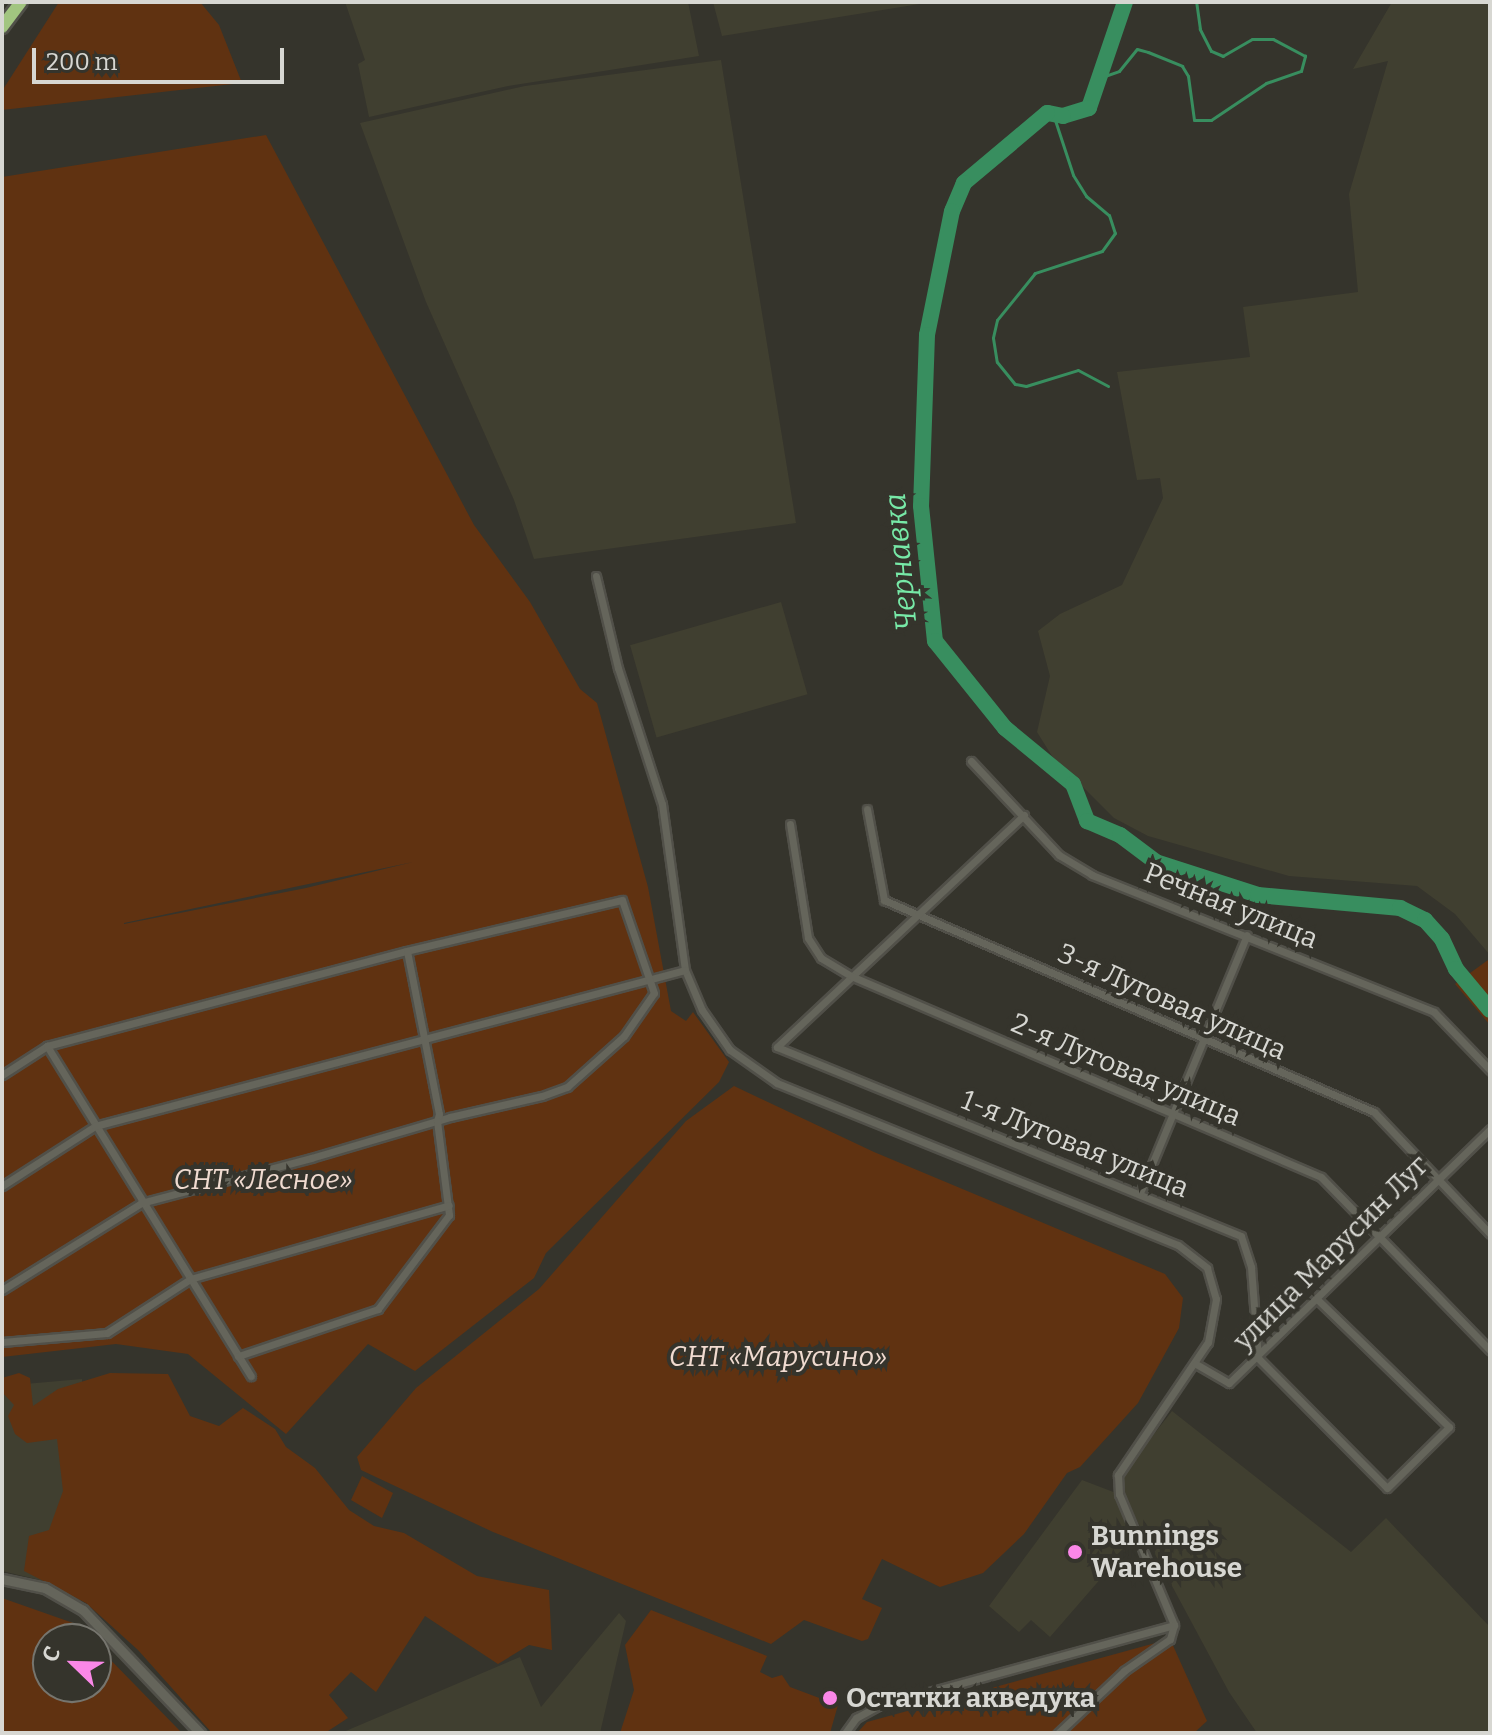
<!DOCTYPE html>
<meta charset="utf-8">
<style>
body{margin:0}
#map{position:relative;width:1492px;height:1735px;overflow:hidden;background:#35342c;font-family:Bitter,serif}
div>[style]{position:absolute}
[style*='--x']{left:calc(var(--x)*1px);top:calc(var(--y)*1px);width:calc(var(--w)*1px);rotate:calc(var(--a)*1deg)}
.built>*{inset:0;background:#403f30;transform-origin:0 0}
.green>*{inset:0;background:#603211}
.stream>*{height:3px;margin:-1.5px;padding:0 1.5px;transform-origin:1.5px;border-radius:1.5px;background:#388e5f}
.river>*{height:16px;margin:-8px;padding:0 8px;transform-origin:8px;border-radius:8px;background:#388e5f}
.roads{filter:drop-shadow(2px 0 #515049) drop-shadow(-2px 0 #515049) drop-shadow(0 2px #515049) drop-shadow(0 -2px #515049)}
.street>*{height:7px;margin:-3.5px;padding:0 3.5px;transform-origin:3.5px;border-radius:3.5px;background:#65655b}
.secondary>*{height:9px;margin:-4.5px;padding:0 4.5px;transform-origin:4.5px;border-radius:4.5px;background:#65655b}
.highway>*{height:12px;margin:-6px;padding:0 6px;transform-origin:6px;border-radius:6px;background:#a2c580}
.dots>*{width:22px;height:22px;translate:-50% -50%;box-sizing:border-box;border:4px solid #35342c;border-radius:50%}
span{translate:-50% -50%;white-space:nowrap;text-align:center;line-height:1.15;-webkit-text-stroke:8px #35342c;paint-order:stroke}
.street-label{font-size:28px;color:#d7d7d2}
.park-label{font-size:28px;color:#f0dbd0;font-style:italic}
.poi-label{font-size:28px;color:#d7d7d2;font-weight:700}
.left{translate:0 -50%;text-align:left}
.water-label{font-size:30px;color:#77e9a7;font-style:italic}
.frame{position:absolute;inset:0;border:4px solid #d7d7d2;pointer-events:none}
.north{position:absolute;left:32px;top:1623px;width:80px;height:80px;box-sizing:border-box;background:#35342c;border:2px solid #76756e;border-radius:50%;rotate:293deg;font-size:22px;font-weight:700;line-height:32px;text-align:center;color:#d7d7d2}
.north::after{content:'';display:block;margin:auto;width:28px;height:36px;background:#fa87e7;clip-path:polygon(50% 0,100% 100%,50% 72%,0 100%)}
.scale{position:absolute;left:32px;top:48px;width:252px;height:36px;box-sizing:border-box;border:4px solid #d7d7d2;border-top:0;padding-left:10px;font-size:24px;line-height:28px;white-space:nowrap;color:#d7d7d2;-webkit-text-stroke:6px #35342c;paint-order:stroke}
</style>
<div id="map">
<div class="built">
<i style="clip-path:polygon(345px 2px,688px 2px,699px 56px,508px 86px,369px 117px,358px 64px,365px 60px)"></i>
<i style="clip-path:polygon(713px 2px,932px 2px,722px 36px)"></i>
<i style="clip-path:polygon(1392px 2px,1490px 2px,1490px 955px,1455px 914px,1417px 886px,1289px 876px,1148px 836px,1114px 818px,1052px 756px,1037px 732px,1050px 676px,1038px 631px,1060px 614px,1122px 585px,1163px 498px,1160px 478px,1137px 480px,1117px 372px,1250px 357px,1243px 307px,1358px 292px,1349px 194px,1388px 61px,1353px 69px)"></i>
<i style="clip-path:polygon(721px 60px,796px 523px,534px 559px,514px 500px,426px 302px,360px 123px,525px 86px)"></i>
<i style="left:781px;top:602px;width:96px;height:157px;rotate:74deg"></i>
<i style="clip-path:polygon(82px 1379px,81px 1601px,44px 1581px,2px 1571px,2px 1386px)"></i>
<i style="clip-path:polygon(1172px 1411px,1351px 1552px,1386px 1518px,1490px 1627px,1490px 1733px,1257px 1733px,1229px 1692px,1121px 1491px,1122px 1475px)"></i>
<i style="clip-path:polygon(1082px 1480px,1116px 1493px,1136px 1538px,1050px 1637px,1031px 1620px,1019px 1632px,989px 1606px)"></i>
<i style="clip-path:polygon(619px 1613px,626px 1621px,600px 1733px,341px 1733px,520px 1657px,541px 1707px)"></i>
</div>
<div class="green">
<i style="clip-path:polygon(59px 2px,200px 2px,219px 25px,242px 83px,2px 110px,2px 91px)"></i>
<i style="clip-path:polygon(evenodd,266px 135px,474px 525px,530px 602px,580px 689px,597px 703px,648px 887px,671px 1011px,686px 1021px,693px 1012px,729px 1062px,719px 1082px,546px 1253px,534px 1278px,415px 1371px,368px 1344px,286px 1434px,188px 1354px,116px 1344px,2px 1357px,2px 177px,266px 135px,413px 862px,306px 888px,124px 924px,124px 923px,413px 862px)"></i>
<i style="clip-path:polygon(1488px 960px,1490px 962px,1490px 1025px,1455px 984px)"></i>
<i style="clip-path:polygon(734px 1086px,874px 1152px,1165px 1274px,1183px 1298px,1179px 1328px,1138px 1403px,1080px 1467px,1067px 1473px,1024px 1534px,983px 1573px,940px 1587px,882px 1559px,862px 1599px,882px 1608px,868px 1639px,862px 1641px,804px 1620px,771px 1644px,493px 1532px,361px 1470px,357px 1457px,416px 1388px,539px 1289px,686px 1121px)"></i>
<i style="clip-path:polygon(19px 1373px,30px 1378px,33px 1406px,58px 1389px,110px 1373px,168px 1374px,190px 1416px,219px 1426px,243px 1408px,275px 1429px,286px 1447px,315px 1468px,349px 1510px,374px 1526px,404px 1533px,477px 1576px,549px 1590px,552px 1650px,529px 1645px,498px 1664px,425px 1616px,376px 1692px,351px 1672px,329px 1695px,348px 1718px,328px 1731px,212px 1733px,138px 1650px,86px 1603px,24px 1571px,29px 1536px,49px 1530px,63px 1491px,57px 1439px,27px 1443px,15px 1434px,8px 1416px,14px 1405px,2px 1392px,2px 1378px)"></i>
<i style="clip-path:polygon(362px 1476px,393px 1493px,382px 1518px,351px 1500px)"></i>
<i style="clip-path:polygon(2px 1598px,76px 1624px,91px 1639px,48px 1639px,48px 1687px,96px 1687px,96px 1645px,182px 1733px,2px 1733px)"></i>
<i style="clip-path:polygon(651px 1610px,767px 1656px,760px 1672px,772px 1678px,782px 1675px,790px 1687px,838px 1705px,830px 1733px,620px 1733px,634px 1690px,625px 1645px)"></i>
<i style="clip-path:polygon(1170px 1639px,1207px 1721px,1194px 1733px,857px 1733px,867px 1722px)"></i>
</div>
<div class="stream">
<i style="--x:1099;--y:78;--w:21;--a:-19"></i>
<i style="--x:1119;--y:71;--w:28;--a:-51"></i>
<i style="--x:1137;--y:49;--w:11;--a:15"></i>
<i style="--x:1148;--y:52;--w:37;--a:22"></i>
<i style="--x:1182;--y:66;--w:12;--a:59"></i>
<i style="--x:1188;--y:76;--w:44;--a:82.2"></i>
<i style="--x:1194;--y:120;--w:17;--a:0"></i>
<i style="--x:1211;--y:120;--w:66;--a:-33.9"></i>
<i style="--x:1266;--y:83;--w:37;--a:-19"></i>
<i style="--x:1301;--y:71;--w:16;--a:-75"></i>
<i style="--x:1305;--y:56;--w:36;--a:-152"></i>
<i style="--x:1273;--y:39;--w:21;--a:180"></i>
<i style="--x:1252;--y:39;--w:34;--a:150"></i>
<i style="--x:1223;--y:56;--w:13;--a:-157"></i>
<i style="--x:1211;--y:51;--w:25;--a:-117"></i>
<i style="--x:1200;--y:29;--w:27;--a:-98"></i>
<i style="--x:1053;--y:114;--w:64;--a:71.8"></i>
<i style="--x:1073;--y:175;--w:25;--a:58"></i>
<i style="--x:1086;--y:196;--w:30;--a:40"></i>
<i style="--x:1109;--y:215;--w:19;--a:72"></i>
<i style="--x:1115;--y:233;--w:22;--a:126"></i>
<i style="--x:1102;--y:251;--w:71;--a:161.8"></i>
<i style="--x:1035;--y:273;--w:60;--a:129"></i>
<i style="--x:997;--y:320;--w:18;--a:103"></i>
<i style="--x:993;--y:338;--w:24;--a:81"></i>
<i style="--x:997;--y:362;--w:28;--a:51"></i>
<i style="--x:1015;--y:384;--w:11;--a:10"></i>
<i style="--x:1026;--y:386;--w:54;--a:-17.1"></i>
<i style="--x:1078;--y:370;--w:34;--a:28"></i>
</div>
<div class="river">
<i style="--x:1125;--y:2;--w:112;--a:108.8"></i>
<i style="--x:1089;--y:108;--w:27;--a:163"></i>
<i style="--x:1063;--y:116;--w:16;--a:-169"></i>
<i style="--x:1047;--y:113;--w:109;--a:139.9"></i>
<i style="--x:964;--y:183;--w:30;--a:113"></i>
<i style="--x:952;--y:211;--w:126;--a:101.4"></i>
<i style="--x:927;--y:335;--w:171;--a:92"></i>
<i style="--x:921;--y:506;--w:136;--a:84.1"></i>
<i style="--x:935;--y:641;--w:112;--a:51.2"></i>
<i style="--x:1005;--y:728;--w:88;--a:39.5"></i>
<i style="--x:1073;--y:784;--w:40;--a:69"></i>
<i style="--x:1087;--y:821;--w:36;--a:23"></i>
<i style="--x:1120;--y:835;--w:45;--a:36.9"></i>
<i style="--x:1156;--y:862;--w:107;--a:17.9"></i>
<i style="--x:1258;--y:895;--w:143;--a:5.2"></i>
<i style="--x:1400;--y:908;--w:28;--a:26"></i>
<i style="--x:1425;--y:920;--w:25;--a:48"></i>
<i style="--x:1442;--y:939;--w:33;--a:65"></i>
<i style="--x:1456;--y:969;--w:53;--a:50.3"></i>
</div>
<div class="roads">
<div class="street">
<i style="--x:596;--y:576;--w:95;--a:76.6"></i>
<i style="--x:618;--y:668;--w:143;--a:72.1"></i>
<i style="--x:662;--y:804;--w:168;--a:82.1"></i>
<i style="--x:685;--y:970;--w:43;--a:67"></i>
<i style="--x:702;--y:1010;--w:49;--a:55"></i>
<i style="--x:730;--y:1050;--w:57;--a:35.1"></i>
<i style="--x:777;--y:1083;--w:432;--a:22"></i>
<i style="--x:1178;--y:1245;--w:37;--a:38"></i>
<i style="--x:1207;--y:1268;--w:32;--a:74"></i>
<i style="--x:1216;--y:1299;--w:44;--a:100.5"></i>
<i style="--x:1208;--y:1342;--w:161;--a:124.1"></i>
<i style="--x:1118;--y:1475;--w:19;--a:87"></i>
<i style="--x:1119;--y:1494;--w:142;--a:67.2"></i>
<i style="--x:1174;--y:1625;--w:15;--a:106"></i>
<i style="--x:1170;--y:1639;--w:56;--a:145.2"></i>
<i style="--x:1124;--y:1671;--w:91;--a:136.8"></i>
<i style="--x:971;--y:761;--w:129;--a:46.9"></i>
<i style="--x:1059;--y:855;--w:39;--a:31"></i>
<i style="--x:1092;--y:875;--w:368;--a:21.8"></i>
<i style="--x:1434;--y:1012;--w:81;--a:46"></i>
<i style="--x:867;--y:809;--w:93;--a:79.4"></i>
<i style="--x:884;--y:900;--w:534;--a:23.4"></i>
<i style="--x:1374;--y:1112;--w:168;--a:46.4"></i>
<i style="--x:1024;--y:815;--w:339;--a:136.8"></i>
<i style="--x:777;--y:1047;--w:501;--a:22.16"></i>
<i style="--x:1241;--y:1236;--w:33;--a:72"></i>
<i style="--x:1251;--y:1267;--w:91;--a:85.6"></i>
<i style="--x:1258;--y:1358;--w:183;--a:45.2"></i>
<i style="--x:1387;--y:1488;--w:87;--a:-44.5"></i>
<i style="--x:1449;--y:1427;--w:185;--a:-135.9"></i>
<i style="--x:790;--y:824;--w:115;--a:81"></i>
<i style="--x:808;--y:938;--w:24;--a:57"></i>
<i style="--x:821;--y:958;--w:35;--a:31"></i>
<i style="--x:851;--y:976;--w:511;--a:23.15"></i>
<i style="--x:1321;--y:1177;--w:242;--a:45.7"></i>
<i style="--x:47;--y:1046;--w:388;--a:58.3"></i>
<i style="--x:2;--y:1075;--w:54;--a:-32.8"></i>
<i style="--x:47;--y:1046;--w:372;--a:-14.8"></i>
<i style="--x:2;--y:1186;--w:111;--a:-32.8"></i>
<i style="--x:95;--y:1126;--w:610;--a:-14.81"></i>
<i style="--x:1140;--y:1193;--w:279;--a:-67.5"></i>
<i style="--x:2;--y:1290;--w:164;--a:-32"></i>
<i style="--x:141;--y:1203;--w:176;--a:-14.8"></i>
<i style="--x:311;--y:1158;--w:131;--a:-16.4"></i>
<i style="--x:437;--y:1121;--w:14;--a:-17"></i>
<i style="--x:450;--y:1117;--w:94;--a:-12.9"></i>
<i style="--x:542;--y:1096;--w:27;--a:-20"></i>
<i style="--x:567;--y:1087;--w:76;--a:-41.8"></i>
<i style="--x:624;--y:1036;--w:52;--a:-55.1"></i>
<i style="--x:654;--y:993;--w:98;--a:-109"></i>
<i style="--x:622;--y:900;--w:221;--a:166.7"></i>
<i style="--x:407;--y:951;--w:166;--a:78.9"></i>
<i style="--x:439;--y:1114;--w:7;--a:106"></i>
<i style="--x:437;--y:1121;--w:95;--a:82.7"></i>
<i style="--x:449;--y:1215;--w:118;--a:127.1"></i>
<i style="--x:378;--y:1309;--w:148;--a:161.4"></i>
<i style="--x:2;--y:1342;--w:105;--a:-4.9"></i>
<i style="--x:107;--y:1333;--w:99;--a:-33"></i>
<i style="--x:190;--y:1279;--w:269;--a:-15.9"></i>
<i style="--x:1196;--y:1364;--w:38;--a:30"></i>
<i style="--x:1229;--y:1383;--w:364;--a:-44.2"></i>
<i style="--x:845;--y:1733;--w:19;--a:-54"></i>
<i style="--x:856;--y:1718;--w:25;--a:-29"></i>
<i style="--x:878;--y:1706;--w:307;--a:-15.3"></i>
</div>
<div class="secondary">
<i style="--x:2;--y:1579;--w:44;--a:11.8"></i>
<i style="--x:45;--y:1588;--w:44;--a:30.1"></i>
<i style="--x:83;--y:1610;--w:170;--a:46.4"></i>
</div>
<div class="highway">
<i style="--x:2;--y:27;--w:31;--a:-53"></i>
</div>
</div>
<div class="dots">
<i style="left:1075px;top:1552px;background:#fa87e7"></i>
<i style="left:830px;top:1698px;background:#fa87e7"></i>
</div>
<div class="street-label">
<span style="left:1231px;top:906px;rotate:22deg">Речная улица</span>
<span style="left:1172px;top:1002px;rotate:24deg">3-я Луговая улица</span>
<span style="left:1126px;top:1070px;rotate:23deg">2-я Луговая улица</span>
<span style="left:1075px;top:1144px;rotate:22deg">1-я Луговая улица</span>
<span style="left:1331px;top:1253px;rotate:-45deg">улица Марусин Луг</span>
</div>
<div class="park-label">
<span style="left:263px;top:1180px">СНТ «Лесное»</span>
<span style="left:778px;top:1357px">СНТ «Марусино»</span>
</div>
<div class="poi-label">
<span class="left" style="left:1091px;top:1552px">Bunnings<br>Warehouse</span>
<span class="left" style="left:846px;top:1698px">Остатки акведука</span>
</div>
<div class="water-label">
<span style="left:901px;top:562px;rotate:-95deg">Чернавка</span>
</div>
<div class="frame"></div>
<div class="north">С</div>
<div class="scale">200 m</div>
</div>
